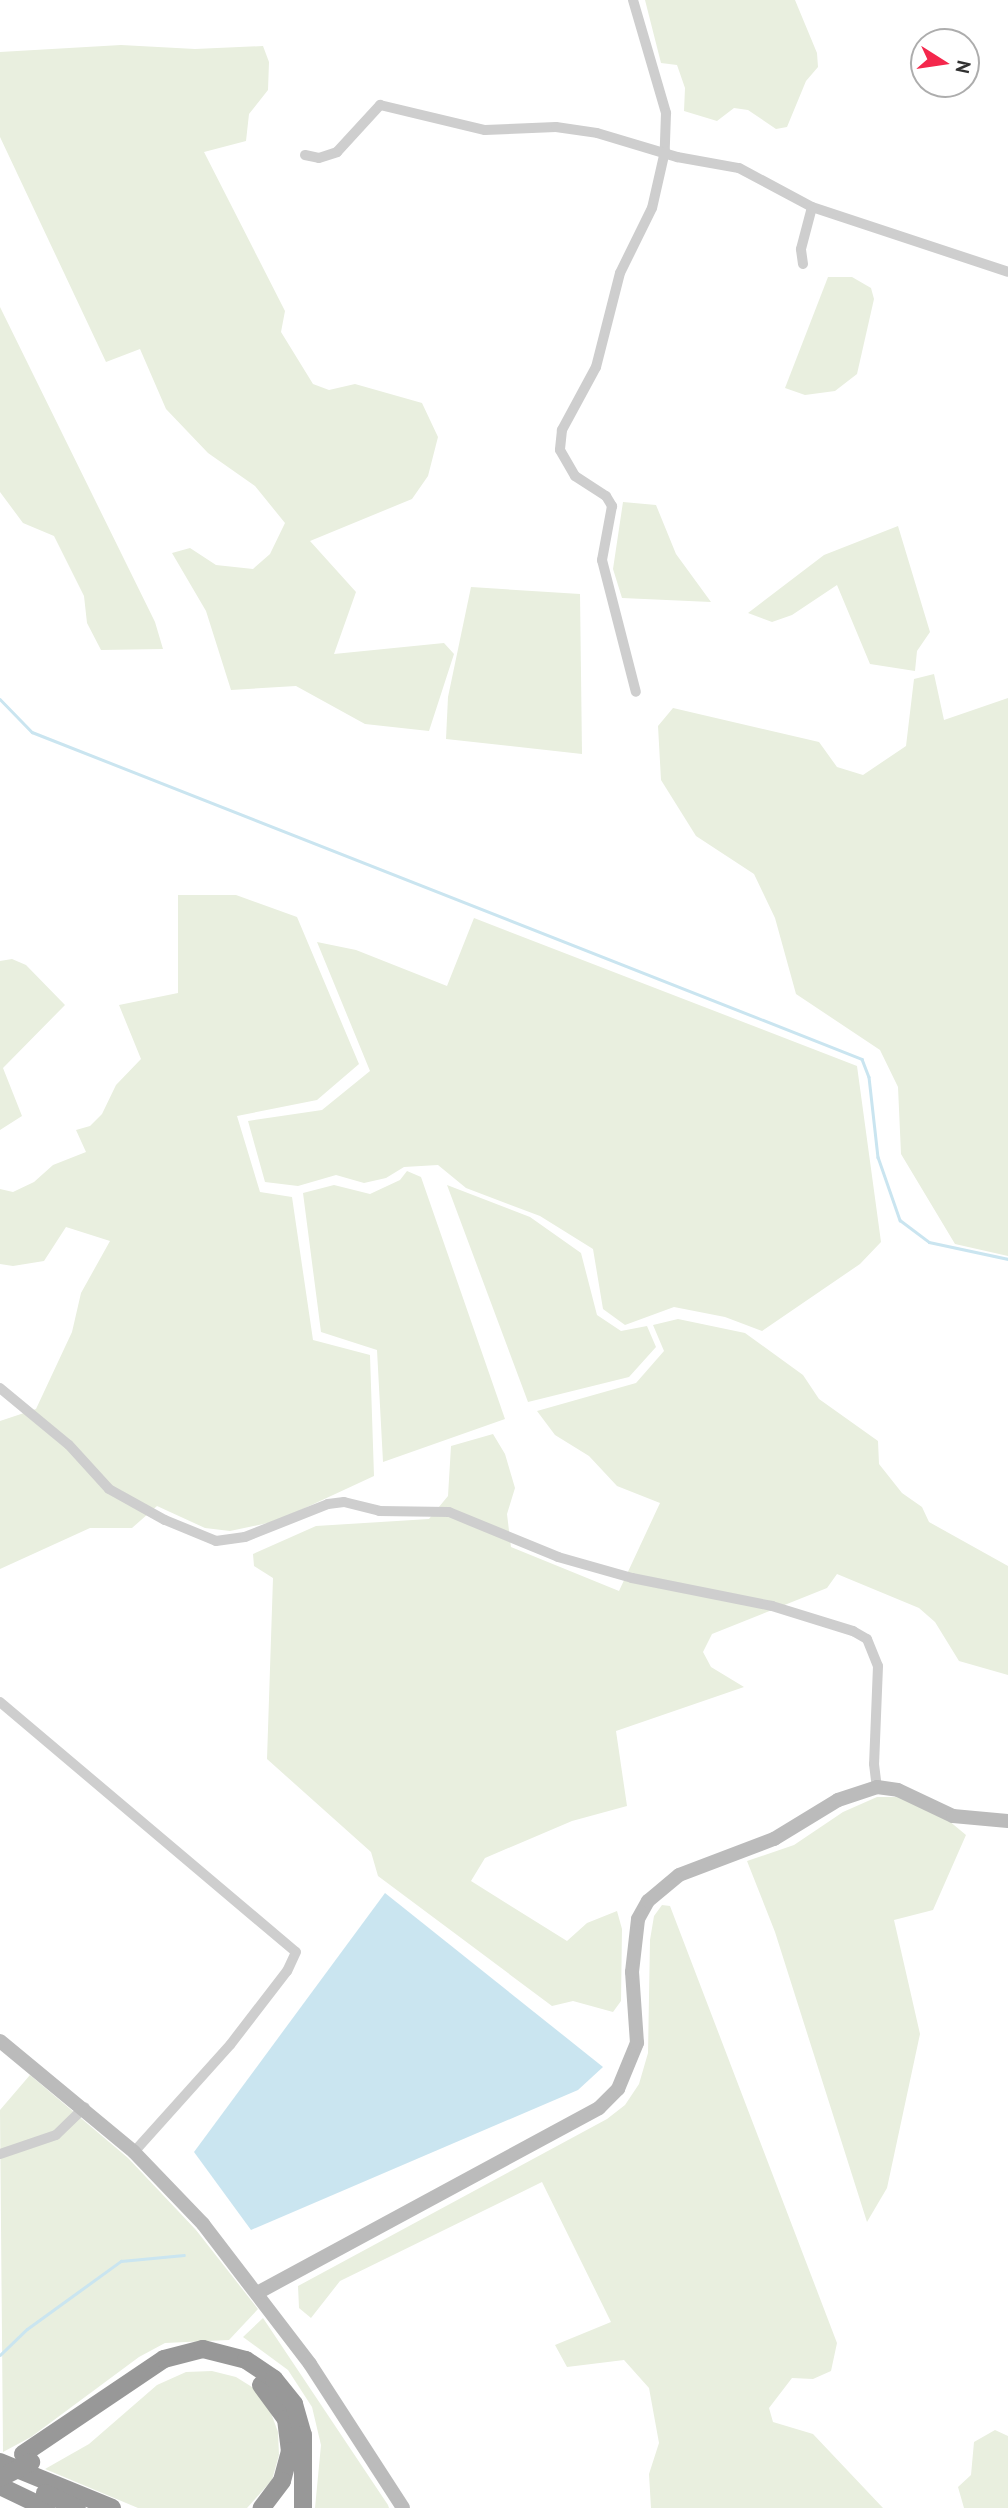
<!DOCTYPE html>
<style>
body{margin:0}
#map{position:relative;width:1008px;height:2508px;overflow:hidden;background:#fff;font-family:"PT Sans",sans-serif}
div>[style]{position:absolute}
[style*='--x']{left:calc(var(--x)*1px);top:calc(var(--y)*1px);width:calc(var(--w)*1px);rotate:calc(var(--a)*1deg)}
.green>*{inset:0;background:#e9efdf}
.water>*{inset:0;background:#cae5f0}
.stream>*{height:2.5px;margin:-1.25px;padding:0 1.25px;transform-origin:1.25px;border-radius:1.25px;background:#cae5f0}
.street>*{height:10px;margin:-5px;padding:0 5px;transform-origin:5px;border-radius:5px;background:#cecece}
.secondary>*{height:14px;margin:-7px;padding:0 7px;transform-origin:7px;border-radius:7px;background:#bbb}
.highway>*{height:18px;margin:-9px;padding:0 9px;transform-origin:9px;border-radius:9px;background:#989898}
.highway-bridge>*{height:18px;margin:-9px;padding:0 9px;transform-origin:9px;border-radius:9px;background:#989898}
span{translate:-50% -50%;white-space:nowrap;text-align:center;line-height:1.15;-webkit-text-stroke:7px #fff;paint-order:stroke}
.north{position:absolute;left:910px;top:28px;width:70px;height:70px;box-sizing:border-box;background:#fff;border:2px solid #adadad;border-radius:50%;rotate:102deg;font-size:19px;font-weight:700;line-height:28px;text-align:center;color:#313131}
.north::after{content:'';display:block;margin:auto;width:24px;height:32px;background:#f4274c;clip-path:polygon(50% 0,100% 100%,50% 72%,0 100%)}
</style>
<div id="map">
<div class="green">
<i style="clip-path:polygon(645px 0,795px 0,817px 53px,818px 67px,806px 81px,787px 127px,776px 129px,748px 110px,734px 108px,717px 121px,684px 111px,685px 88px,677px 65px,661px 63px)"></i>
<i style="clip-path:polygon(121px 45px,195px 49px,263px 46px,269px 62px,268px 90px,249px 114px,246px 141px,204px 152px,285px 311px,281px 332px,313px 384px,329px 390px,355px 384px,422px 403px,438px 437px,428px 476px,412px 499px,310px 541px,356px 592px,334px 654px,444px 643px,454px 654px,429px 731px,365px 724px,296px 686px,231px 690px,206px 611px,172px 553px,190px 548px,216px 565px,253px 569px,270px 554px,285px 523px,255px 486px,208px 453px,166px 409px,140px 349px,106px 362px,0 137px,0 52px)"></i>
<i style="clip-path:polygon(828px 277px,852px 277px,871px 288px,874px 299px,857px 374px,835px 391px,805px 395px,785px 388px)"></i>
<i style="clip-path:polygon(0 307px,155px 622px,163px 649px,101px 650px,87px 623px,84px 596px,54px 536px,23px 523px,0 492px)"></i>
<i style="clip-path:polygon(623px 502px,656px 505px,676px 554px,711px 602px,622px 598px,613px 569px)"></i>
<i style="clip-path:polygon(898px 526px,930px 632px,917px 651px,915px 671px,870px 664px,837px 585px,792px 615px,772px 622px,748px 613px,824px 555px)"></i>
<i style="clip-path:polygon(471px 587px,580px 594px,582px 754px,446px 739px,448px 697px)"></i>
<i style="clip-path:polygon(934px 674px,944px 720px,1008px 698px,1008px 1256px,955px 1244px,901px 1154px,898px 1087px,880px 1050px,796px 994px,775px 918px,754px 874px,696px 836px,661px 780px,658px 726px,673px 708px,819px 742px,837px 767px,863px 775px,906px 746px,914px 679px)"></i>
<i style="clip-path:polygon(178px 895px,236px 895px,297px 917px,359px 1064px,317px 1100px,237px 1116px,260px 1192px,292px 1197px,313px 1340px,370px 1355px,374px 1476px,277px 1521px,230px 1531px,205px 1528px,157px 1506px,132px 1528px,90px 1528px,0 1569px,0 1421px,36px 1409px,72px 1332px,81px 1293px,110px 1241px,66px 1227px,44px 1261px,13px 1266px,0 1264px,0 1189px,13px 1192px,34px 1182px,53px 1165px,86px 1152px,76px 1130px,90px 1126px,102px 1114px,116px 1085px,141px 1059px,119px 1005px,178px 993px)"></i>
<i style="clip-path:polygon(474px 918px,857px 1066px,881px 1242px,860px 1264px,762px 1331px,725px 1317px,674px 1307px,625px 1325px,603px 1309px,593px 1249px,540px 1216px,466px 1188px,438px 1165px,404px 1167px,386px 1178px,364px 1183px,336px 1175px,298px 1186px,265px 1182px,248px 1121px,322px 1110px,370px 1071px,317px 942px,356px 950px,447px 986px)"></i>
<i style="clip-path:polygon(12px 959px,26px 965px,65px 1005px,3px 1068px,22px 1116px,0 1130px,0 961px)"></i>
<i style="clip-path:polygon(407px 1171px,421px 1177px,505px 1419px,383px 1462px,377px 1350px,321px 1332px,303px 1193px,334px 1185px,370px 1194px,400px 1180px)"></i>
<i style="clip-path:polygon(447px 1185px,530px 1217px,581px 1253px,597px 1315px,621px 1331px,647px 1326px,656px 1347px,629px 1377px,528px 1402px)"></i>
<i style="clip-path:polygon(678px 1319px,745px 1333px,803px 1375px,819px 1399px,878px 1441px,879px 1464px,902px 1493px,922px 1507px,929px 1522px,1008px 1566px,1008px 1675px,959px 1661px,935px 1622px,919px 1608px,837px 1574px,827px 1588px,712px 1634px,703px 1652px,711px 1667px,744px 1687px,616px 1731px,627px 1806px,572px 1821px,485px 1858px,471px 1881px,567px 1941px,587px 1923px,617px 1911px,622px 1929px,621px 2001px,613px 2012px,573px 2001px,552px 2006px,378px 1876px,371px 1852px,267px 1759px,273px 1578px,254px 1566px,253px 1554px,316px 1526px,429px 1519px,448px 1496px,451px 1446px,493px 1434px,505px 1454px,515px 1488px,507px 1514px,511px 1547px,619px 1591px,660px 1503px,617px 1486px,589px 1456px,555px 1435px,537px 1411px,636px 1383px,664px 1351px,653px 1325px)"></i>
<i style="clip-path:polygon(877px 1797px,899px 1797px,948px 1820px,966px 1835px,933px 1910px,894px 1920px,920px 2034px,887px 2188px,867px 2222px,775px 1932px,747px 1861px,794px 1845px,843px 1812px)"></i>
<i style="clip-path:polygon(662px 1905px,670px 1906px,837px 2343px,831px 2371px,813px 2379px,792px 2378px,769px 2408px,773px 2422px,813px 2434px,883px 2508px,651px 2508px,649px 2474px,659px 2443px,649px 2388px,624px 2360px,567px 2367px,555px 2345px,611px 2322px,542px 2182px,340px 2281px,311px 2318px,299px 2308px,298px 2286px,607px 2119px,625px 2105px,639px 2084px,648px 2053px,650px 1940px,654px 1916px)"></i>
<i style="clip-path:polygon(30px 2075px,128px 2158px,196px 2230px,258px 2309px,229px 2340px,165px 2343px,139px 2357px,31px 2437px,3px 2452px,0 2110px)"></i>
<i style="clip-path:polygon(263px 2318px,388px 2505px,389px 2508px,315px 2508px,321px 2445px,312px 2407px,288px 2370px,243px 2337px)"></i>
<i style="clip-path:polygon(212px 2371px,236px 2377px,252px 2387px,268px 2405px,278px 2432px,279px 2455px,272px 2480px,247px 2508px,138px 2508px,45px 2469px,89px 2444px,157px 2385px,186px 2372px)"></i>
<i style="clip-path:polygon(995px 2430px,1008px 2436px,1008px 2508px,964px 2508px,958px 2487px,971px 2475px,974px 2442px)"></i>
</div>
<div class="water">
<i style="clip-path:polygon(385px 1893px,603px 2067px,578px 2090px,251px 2230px,194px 2152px)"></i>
</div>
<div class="stream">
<i style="--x:0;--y:699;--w:46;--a:45.9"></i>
<i style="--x:32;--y:732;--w:892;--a:21.5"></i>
<i style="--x:862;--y:1059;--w:19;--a:69"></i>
<i style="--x:869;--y:1077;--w:81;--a:83.6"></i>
<i style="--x:878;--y:1157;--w:67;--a:70.8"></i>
<i style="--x:900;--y:1220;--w:36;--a:37"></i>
<i style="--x:929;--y:1242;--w:81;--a:12.1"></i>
<i style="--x:0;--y:2355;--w:37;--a:-44"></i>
<i style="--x:27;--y:2329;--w:116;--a:-35.9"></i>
<i style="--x:121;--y:2261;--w:63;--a:-5.4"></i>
</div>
<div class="street">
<i style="--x:633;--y:0;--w:118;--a:73.7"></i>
<i style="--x:666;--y:113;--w:38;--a:92"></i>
<i style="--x:665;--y:151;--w:58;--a:102.8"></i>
<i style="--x:652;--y:208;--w:72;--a:116.2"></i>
<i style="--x:620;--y:273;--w:97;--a:104.3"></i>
<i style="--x:596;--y:367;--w:72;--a:118.4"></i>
<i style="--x:562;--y:430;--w:20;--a:96"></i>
<i style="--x:560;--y:450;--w:30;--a:60"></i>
<i style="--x:575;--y:476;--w:37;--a:33"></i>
<i style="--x:606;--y:496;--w:12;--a:59"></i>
<i style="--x:612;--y:506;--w:55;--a:100.5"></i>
<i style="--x:602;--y:560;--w:136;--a:75.6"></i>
<i style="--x:305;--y:155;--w:14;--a:12"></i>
<i style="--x:319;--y:158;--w:19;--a:-18"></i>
<i style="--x:337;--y:152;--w:64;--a:-47.5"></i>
<i style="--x:380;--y:105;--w:108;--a:13.4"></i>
<i style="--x:485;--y:130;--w:71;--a:-2.4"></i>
<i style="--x:556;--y:127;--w:41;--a:8.3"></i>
<i style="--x:597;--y:133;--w:84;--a:16.7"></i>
<i style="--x:677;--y:157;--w:63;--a:10.1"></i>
<i style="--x:739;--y:168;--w:83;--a:28.1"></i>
<i style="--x:812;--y:207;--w:206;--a:18.3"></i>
<i style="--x:803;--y:264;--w:15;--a:-98"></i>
<i style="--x:801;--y:249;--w:43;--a:-75.3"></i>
<i style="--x:0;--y:1388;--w:89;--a:39.6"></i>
<i style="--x:69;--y:1445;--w:59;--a:47.7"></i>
<i style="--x:109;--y:1489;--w:64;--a:29"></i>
<i style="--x:165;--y:1520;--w:55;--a:22.4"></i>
<i style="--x:216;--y:1541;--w:29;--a:-8"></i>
<i style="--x:245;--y:1537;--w:89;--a:-21.7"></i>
<i style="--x:328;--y:1504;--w:16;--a:-7"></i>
<i style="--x:344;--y:1502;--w:36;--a:14"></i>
<i style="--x:379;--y:1511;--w:70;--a:0.8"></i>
<i style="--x:449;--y:1512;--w:118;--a:22.4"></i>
<i style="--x:558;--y:1557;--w:77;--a:15.8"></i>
<i style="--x:632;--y:1578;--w:143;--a:11.3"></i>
<i style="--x:772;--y:1606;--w:85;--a:17.2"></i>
<i style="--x:853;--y:1631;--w:16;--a:30"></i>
<i style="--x:867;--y:1639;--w:29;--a:68"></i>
<i style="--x:878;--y:1666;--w:98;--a:92.3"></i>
<i style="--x:874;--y:1764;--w:23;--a:83"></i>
<i style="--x:0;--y:1702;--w:387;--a:40.2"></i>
<i style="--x:296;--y:1952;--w:21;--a:115"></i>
<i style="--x:287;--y:1971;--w:93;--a:127.6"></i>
<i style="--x:230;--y:2045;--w:144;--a:131.9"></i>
<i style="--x:0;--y:2154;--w:59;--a:-18.7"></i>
<i style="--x:56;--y:2135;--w:40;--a:-44"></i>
</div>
<div class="secondary">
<i style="--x:0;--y:2041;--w:174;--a:39.6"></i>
<i style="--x:134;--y:2152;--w:100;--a:46.2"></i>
<i style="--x:203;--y:2224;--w:176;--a:52.6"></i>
<i style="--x:310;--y:2364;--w:171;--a:57.1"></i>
<i style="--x:257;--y:2293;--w:389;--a:-28.4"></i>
<i style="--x:599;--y:2108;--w:27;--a:-45"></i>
<i style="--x:618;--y:2089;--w:50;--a:-67.6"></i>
<i style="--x:637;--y:2043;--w:71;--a:-94"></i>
<i style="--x:632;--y:1972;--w:53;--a:-83.5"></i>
<i style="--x:638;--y:1919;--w:21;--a:-61"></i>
<i style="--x:648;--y:1901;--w:40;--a:-40"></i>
<i style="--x:679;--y:1875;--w:102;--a:-20.8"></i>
<i style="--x:774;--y:1839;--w:75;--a:-31.4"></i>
<i style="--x:838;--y:1800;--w:41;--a:-18.4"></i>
<i style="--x:877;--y:1787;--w:21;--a:8"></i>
<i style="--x:898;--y:1790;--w:61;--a:25.3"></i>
<i style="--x:953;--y:1816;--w:55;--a:5.2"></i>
</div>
<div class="highway">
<i style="--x:261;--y:2385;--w:42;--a:53.7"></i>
<i style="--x:286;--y:2419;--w:32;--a:83"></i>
<i style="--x:290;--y:2451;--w:31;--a:105"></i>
<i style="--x:282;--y:2481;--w:34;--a:127"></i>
<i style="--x:23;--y:2454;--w:170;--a:-34"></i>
<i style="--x:164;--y:2359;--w:40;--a:-14.4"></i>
<i style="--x:203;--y:2349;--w:44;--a:14.3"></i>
<i style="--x:246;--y:2360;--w:34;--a:34"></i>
<i style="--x:274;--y:2379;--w:32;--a:51"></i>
<i style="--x:294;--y:2404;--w:32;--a:74"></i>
<i style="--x:303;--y:2435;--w:73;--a:90"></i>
<i style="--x:0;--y:2462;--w:121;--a:22.3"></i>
<i style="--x:0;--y:2486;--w:51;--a:25.6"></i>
<i style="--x:45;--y:2493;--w:35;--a:25"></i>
</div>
<div class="highway-bridge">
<i style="--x:0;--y:2478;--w:35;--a:-27"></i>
</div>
<div class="north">N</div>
</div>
